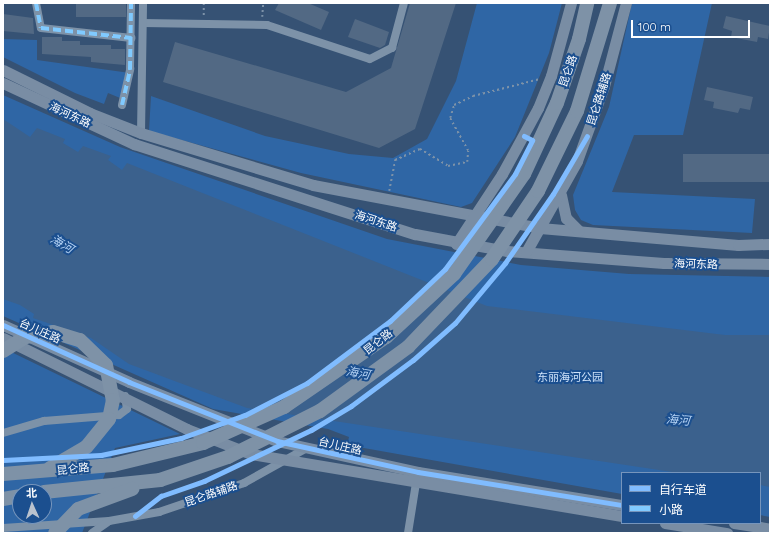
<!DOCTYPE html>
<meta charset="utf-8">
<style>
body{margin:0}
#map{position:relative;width:773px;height:536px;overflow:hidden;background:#365274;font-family:Quicksand,"Noto Sans SC",sans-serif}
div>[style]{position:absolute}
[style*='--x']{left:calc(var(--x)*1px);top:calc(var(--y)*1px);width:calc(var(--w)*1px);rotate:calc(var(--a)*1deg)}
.green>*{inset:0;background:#2f66a5}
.water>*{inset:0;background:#3b618d}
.building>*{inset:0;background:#526984;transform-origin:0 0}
.path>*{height:1.5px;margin-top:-0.75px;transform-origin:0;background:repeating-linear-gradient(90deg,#7d92a8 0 2px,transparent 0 5px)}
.street>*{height:8px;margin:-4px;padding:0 4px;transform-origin:4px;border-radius:4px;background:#7d92a8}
.secondary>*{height:11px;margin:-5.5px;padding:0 5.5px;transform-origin:5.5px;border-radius:5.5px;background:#798da4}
.highway>*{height:14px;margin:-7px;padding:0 7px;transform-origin:7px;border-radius:7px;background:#7e92a7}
.quiet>*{height:4px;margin-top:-2px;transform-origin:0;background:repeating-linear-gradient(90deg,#80caff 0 8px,transparent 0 12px)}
.cycleway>*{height:5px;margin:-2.5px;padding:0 2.5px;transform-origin:2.5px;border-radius:2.5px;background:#80bcff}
span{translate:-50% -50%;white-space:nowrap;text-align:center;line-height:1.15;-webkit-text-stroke:4px #1b4f8f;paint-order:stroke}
.street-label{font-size:11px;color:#fff}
.park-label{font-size:11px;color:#cfe3fa}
.water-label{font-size:12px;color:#b5d3f5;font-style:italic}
.frame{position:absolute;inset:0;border:4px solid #fff;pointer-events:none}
.legend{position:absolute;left:621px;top:472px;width:140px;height:52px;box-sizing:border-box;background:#1b4f8f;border:1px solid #7695bc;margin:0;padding:5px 7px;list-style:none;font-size:12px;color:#fff}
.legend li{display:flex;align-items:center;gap:8px;height:20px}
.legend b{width:20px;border:1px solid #7695bc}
.north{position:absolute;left:12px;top:484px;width:40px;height:40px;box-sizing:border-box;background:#1b4f8f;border:1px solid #7695bc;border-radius:50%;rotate:357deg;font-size:11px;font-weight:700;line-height:16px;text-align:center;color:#fff}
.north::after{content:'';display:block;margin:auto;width:14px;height:18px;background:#b9c2ce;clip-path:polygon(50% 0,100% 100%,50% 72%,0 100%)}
.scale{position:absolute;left:631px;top:20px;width:119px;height:18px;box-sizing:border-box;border:2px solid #fff;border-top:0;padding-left:5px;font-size:12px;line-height:14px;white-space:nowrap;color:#fff;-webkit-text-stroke:3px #1b4f8f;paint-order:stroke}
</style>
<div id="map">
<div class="green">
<i style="clip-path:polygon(477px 3px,562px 3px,549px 53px,515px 137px,472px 203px,461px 207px,301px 173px,149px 131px,151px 96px,265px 136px,349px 154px,393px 158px,427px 139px,456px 81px)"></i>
<i style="clip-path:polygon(632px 3px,712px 3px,683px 135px,634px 135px,612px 192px,755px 199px,752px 233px,593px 225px,581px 220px,575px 210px,573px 195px,609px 107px)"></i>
<i style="clip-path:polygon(3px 39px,37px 40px,37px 60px,130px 73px,125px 100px,108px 93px,104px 104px,75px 93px,3px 57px)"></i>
<i style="clip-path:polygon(3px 95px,120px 147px,387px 239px,521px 265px,629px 274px,770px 277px,770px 517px,760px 515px,760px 473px,622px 473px,622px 494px,347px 445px,349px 437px,328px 429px,213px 409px,3px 316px)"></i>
<i style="clip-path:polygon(evenodd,3px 348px,180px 434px,115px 448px,82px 533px,3px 533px,3px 348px,20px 492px,44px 492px,44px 516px,20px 516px,20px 492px)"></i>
</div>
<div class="water">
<i style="clip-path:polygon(3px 119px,30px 137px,37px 128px,65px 139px,63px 143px,78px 152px,83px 146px,111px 156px,108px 160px,122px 170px,127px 163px,487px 306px,725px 335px,770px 335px,770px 487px,760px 485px,760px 473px,679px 473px,247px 408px,129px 364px,91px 338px,33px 318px,34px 314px,20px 305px,3px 299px)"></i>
</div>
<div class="building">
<i style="left:76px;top:3px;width:50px;height:14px"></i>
<i style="clip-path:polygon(279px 3px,308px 3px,329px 12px,321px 30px,275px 10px)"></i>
<i style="clip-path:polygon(410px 3px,456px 3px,415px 129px,379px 148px,163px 82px,175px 42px,346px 92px,391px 68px)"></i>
<i style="clip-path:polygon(3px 14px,33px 18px,34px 34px,3px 31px)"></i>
<i style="clip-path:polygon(726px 16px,770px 26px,768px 39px,758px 37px,757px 42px,731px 37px,732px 31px,723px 28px)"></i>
<i style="clip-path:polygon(355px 19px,389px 32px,385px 45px,380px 48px,348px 37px)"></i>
<i style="clip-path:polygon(42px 37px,62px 37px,62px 41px,80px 41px,80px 45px,111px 45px,111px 49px,125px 49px,125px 65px,91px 62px,91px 57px,42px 54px)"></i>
<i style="clip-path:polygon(707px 87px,753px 97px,750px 110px,740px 108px,738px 113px,713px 108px,714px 102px,704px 100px)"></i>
<i style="left:683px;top:154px;width:87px;height:28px"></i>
</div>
<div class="path">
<i style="--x:204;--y:3;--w:14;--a:90"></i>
<i style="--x:262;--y:17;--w:14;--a:-86"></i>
<i style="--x:389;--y:191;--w:32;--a:-79"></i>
<i style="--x:395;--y:160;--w:27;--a:-24"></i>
<i style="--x:420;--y:149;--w:33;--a:31"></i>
<i style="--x:448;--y:166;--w:19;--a:-12"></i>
<i style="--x:467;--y:162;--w:11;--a:-85"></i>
<i style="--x:468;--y:151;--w:38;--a:-119"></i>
<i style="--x:450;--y:118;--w:14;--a:-73"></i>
<i style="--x:454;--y:105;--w:21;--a:-25"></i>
<i style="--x:473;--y:96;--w:69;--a:-14.2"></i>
</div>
<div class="street">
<i style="--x:36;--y:3;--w:25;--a:79"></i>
<i style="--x:41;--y:28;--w:91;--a:6.3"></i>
<i style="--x:143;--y:23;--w:124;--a:0.9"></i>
<i style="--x:267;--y:25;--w:108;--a:18.3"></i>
<i style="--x:370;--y:59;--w:25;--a:-27"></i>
<i style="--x:392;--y:48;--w:47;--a:-75.1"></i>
<i style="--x:122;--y:105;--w:37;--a:-77"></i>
<i style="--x:130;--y:69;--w:66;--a:-89.1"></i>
<i style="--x:141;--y:133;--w:130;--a:-89.1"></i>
<i style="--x:3;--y:433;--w:43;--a:-16.3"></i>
<i style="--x:44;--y:421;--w:75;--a:-4.6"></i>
<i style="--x:119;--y:415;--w:10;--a:-37"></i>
<i style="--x:127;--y:409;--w:13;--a:-99"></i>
<i style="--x:3;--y:528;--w:106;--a:-3.8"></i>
<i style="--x:109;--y:521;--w:51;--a:-10.2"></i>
<i style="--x:159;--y:512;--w:90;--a:-18.8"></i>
<i style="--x:244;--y:483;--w:72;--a:-29.1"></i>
<i style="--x:92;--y:533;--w:19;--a:-35"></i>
<i style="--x:408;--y:533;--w:57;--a:-80.9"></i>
</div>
<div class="secondary">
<i style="--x:3;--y:70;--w:97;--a:26.3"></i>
<i style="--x:90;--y:113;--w:55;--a:21.4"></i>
<i style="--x:141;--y:133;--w:180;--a:16.8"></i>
<i style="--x:313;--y:185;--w:231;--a:10.7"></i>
<i style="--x:540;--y:228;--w:199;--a:4.9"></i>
<i style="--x:738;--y:245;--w:32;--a:-2"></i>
<i style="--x:3;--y:83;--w:145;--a:25"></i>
<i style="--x:134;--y:144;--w:295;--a:17.8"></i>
<i style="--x:415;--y:234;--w:94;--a:10.5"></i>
<i style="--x:507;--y:251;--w:157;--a:4.4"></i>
<i style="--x:664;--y:263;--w:106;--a:0.5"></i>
<i style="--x:561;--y:195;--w:24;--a:78"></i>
<i style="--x:566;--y:218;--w:18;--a:45"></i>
<i style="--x:456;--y:244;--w:84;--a:-56.7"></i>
<i style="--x:502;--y:174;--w:75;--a:-61.4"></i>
<i style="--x:538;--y:108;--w:35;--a:-68"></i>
<i style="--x:551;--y:76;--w:76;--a:-74.7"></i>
<i style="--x:526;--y:252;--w:104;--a:-60.7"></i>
<i style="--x:577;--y:161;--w:80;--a:-70.2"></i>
<i style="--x:604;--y:86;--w:86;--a:-75.2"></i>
<i style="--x:3;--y:325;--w:138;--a:24.3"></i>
<i style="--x:129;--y:382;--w:159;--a:21.7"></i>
<i style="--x:277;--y:441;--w:144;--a:12.4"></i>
<i style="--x:418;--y:472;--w:207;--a:9.2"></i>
<i style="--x:3;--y:338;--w:205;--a:26.3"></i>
<i style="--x:187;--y:429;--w:69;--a:21.3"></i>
<i style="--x:251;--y:454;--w:376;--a:9.5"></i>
<i style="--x:665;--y:523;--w:63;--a:9.2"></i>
<i style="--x:734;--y:523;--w:36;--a:9"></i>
</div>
<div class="highway">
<i style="--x:3;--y:351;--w:26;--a:-32"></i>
<i style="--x:25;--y:337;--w:28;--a:-10"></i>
<i style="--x:53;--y:332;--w:28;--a:17"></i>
<i style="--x:80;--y:340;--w:36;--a:44"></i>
<i style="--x:106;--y:365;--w:36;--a:79"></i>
<i style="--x:113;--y:400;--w:19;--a:102"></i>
<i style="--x:109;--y:419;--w:36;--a:129"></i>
<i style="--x:86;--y:447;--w:42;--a:149.7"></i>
<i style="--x:3;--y:474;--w:110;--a:-4.7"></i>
<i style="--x:113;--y:465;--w:93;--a:-13.7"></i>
<i style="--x:203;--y:443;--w:89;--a:-24"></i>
<i style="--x:284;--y:407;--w:124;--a:-34.5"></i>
<i style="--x:386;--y:337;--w:93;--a:-42.8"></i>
<i style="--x:454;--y:274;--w:122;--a:-55"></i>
<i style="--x:524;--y:174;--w:78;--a:-65.1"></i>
<i style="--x:557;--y:103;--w:68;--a:-71"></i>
<i style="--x:579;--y:39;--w:37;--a:-77"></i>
<i style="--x:44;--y:492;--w:117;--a:-5.9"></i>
<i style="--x:160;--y:480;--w:72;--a:-18.7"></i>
<i style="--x:228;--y:457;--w:103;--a:-26.6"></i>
<i style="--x:320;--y:411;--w:109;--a:-36"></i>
<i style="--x:408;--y:347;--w:122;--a:-46.3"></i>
<i style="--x:492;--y:259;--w:82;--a:-55.9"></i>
<i style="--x:538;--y:191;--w:89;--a:-64"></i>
<i style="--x:577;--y:111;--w:113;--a:-73"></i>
<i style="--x:3;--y:499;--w:17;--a:-10"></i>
<i style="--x:55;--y:533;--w:33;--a:-46"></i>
<i style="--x:78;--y:509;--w:58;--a:-20.3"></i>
</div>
<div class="quiet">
<i style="--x:36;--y:3;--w:25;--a:79"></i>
<i style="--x:41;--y:28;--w:91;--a:6.3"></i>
<i style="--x:122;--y:105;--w:37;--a:-77"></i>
<i style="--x:130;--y:69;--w:66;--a:-89.1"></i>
</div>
<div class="cycleway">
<i style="--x:3;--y:325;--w:138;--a:24.3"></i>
<i style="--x:129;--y:382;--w:159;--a:21.7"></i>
<i style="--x:277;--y:441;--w:144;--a:12.4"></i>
<i style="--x:418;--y:472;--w:207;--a:9.2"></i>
<i style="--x:3;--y:460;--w:98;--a:-2.9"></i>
<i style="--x:101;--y:455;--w:82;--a:-12"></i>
<i style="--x:181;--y:438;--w:68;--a:-19.8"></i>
<i style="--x:245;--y:415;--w:70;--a:-27.3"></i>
<i style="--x:307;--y:383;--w:104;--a:-36.8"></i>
<i style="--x:390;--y:321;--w:76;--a:-43.4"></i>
<i style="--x:445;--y:269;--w:118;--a:-53.6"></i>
<i style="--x:515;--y:174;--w:38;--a:-63"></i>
<i style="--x:532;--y:140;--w:9;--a:-153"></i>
<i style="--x:135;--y:516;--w:33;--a:-38"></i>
<i style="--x:161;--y:496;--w:46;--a:-19.2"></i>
<i style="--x:204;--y:481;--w:119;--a:-25.5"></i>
<i style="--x:311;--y:430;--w:47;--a:-31"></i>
<i style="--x:351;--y:406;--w:77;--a:-36.6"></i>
<i style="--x:413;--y:360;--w:56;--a:-41.4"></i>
<i style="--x:455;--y:323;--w:78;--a:-50.2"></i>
<i style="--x:505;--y:263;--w:84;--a:-55.2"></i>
<i style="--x:553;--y:194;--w:67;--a:-59.6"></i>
</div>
<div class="street-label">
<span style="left:568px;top:71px;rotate:-71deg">昆仑路</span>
<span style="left:599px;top:99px;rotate:-72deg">昆仑路辅路</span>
<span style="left:70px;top:115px;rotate:25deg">海河东路</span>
<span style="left:376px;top:221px;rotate:18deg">海河东路</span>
<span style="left:696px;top:264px;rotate:2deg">海河东路</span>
<span style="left:40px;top:331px;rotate:24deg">台儿庄路</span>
<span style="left:378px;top:342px;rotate:-38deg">昆仑路</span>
<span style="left:340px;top:446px;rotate:13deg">台儿庄路</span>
<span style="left:73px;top:469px;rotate:-6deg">昆仑路</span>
<span style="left:211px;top:494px;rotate:-19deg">昆仑路辅路</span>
</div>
<div class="park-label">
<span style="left:570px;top:377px">东丽海河公园</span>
</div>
<div class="water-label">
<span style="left:62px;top:244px;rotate:31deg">海河</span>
<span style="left:358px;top:373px;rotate:10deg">海河</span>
<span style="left:678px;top:420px;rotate:5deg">海河</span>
</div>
<div class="frame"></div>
<ul class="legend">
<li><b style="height:5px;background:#80bcff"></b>自行车道</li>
<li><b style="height:5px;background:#80caff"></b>小路</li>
</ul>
<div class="north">北</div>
<div class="scale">100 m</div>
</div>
